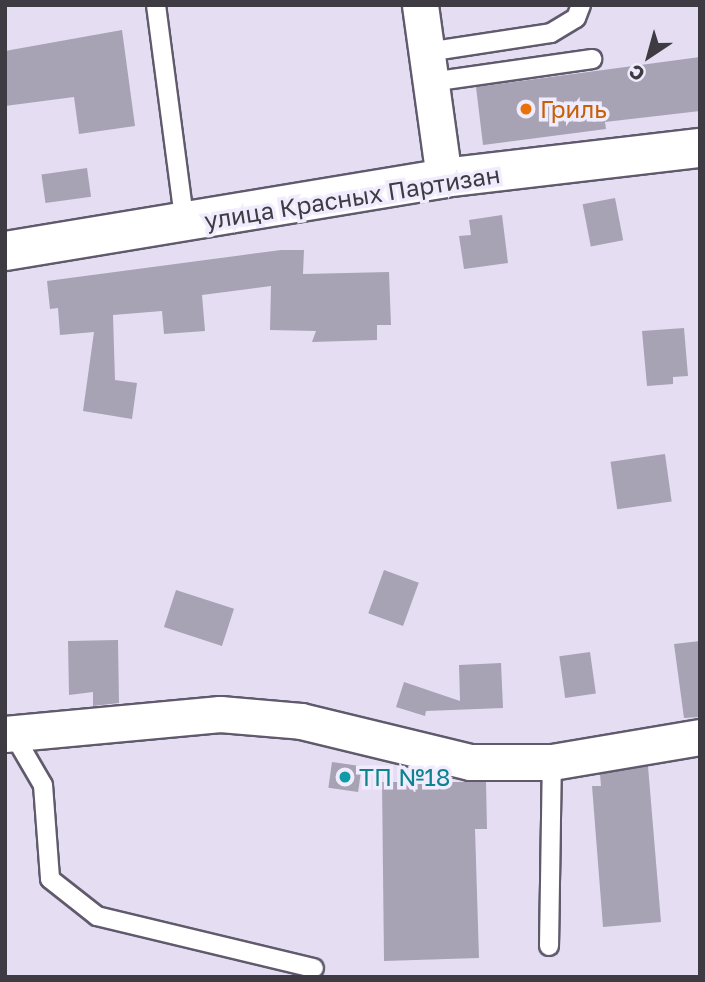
<!DOCTYPE html>
<meta charset="utf-8">
<style>
body{margin:0}
#map{position:relative;width:705px;height:982px;overflow:hidden;background:#e5def3;font-family:"Golos Text",sans-serif}
div>[style]{position:absolute}
[style*='--x']{left:calc(var(--x)*1px);top:calc(var(--y)*1px);width:calc(var(--w)*1px);rotate:calc(var(--a)*1deg)}
.building>*{inset:0;background:#a8a2b5;transform-origin:0 0}
.roads{filter:drop-shadow(2px 0 #605a6c) drop-shadow(-2px 0 #605a6c) drop-shadow(0 2px #605a6c) drop-shadow(0 -2px #605a6c)}
.service>*{height:18px;margin:-9px;padding:0 9px;transform-origin:9px;border-radius:9px;background:#fff}
.minor>*{height:35px;margin:-17.5px;padding:0 17.5px;transform-origin:17.5px;border-radius:17.5px;background:#fff}
.tertiary>*{height:38px;margin:-19px;padding:0 19px;transform-origin:19px;border-radius:19px;background:#fff}
.dots>*{width:19px;height:19px;translate:-50% -50%;box-sizing:border-box;border:4px solid #f1ecfd;border-radius:50%}
span{translate:-50% -50%;white-space:nowrap;text-align:center;line-height:1.15;-webkit-text-stroke:7px #f1ecfd;paint-order:stroke}
.food-label{font-size:24px;color:#c56008}
.left{translate:0 -50%;text-align:left}
.street-label{font-size:24px;color:#3e3b43}
.culture-label{font-size:24px;color:#0d838f}
.frame{position:absolute;inset:0;border:7px solid #3e3b43;pointer-events:none}
.north{position:absolute;left:614px;top:21px;width:70px;height:70px;-webkit-text-stroke:5px #f1ecfd;paint-order:stroke;rotate:216deg;font-size:19px;font-weight:700;line-height:28px;text-align:center;color:#3e3b43}
.north::after{content:'';display:block;margin:auto;width:24px;height:32px;background:#3e3b43;clip-path:polygon(50% 0,100% 100%,50% 72%,0 100%)}
</style>
<div id="map">
<div class="building">
<i style="clip-path:polygon(122px 30px,135px 126px,79px 134px,74px 97px,5px 106px,5px 51px)"></i>
<i style="clip-path:polygon(700px 57px,700px 111px,605px 122px,606px 129px,483px 145px,476px 87px)"></i>
<i style="left:87px;top:168px;width:29px;height:46px;rotate:82deg"></i>
<i style="left:615px;top:198px;width:43px;height:33px;rotate:79deg"></i>
<i style="clip-path:polygon(502px 215px,508px 263px,464px 269px,459px 236px,471px 235px,469px 220px)"></i>
<i style="clip-path:polygon(281px 250px,304px 250px,303px 274px,389px 272px,391px 325px,377px 325px,377px 340px,312px 342px,316px 331px,270px 330px,271px 286px,202px 295px,205px 331px,164px 334px,162px 311px,113px 315px,115px 380px,137px 383px,132px 419px,83px 411px,94px 332px,60px 335px,58px 308px,50px 309px,47px 281px)"></i>
<i style="clip-path:polygon(684px 328px,688px 376px,673px 377px,673px 384px,647px 386px,642px 331px)"></i>
<i style="left:665px;top:454px;width:48px;height:55px;rotate:82deg"></i>
<i style="left:384px;top:570px;width:37px;height:46px;rotate:20deg"></i>
<i style="left:176px;top:590px;width:61px;height:39px;rotate:18deg"></i>
<i style="clip-path:polygon(118px 640px,119px 703px,93px 706px,93px 692px,69px 695px,68px 641px)"></i>
<i style="clip-path:polygon(700px 641px,700px 717px,684px 718px,674px 644px)"></i>
<i style="left:590px;top:652px;width:42px;height:31px;rotate:82deg"></i>
<i style="clip-path:polygon(501px 663px,503px 708px,426px 711px,425px 716px,396px 707px,404px 682px,460px 701px,459px 665px)"></i>
<i style="left:332px;top:762px;width:30px;height:26px;rotate:8deg"></i>
<i style="clip-path:polygon(648px 766px,661px 922px,603px 927px,592px 786px,601px 786px,600px 774px)"></i>
<i style="clip-path:polygon(382px 782px,486px 782px,487px 829px,475px 829px,479px 958px,384px 961px)"></i>
</div>
<div class="roads">
<div class="service">
<i style="--x:156;--y:5;--w:221;--a:82.5"></i>
<i style="--x:427;--y:52;--w:125;--a:-8.7"></i>
<i style="--x:551;--y:33;--w:29;--a:-31"></i>
<i style="--x:576;--y:18;--w:14;--a:-69"></i>
<i style="--x:431;--y:82;--w:163;--a:-8.1"></i>
<i style="--x:12;--y:732;--w:61;--a:59.7"></i>
<i style="--x:43;--y:785;--w:94;--a:85.7"></i>
<i style="--x:50;--y:879;--w:60;--a:38.2"></i>
<i style="--x:97;--y:916;--w:223;--a:13.5"></i>
<i style="--x:549;--y:946;--w:184;--a:-89.1"></i>
</div>
<div class="minor">
<i style="--x:420;--y:5;--w:175;--a:82.1"></i>
<i style="--x:5;--y:734;--w:216;--a:-5.3"></i>
<i style="--x:220;--y:714;--w:81;--a:4.9"></i>
<i style="--x:301;--y:721;--w:174;--a:13.6"></i>
<i style="--x:470;--y:762;--w:82;--a:0"></i>
<i style="--x:552;--y:762;--w:150;--a:-9.6"></i>
</div>
<div class="tertiary">
<i style="--x:5;--y:251;--w:445;--a:-9.4"></i>
<i style="--x:444;--y:178;--w:258;--a:-6.7"></i>
</div>
</div>
<div class="dots">
<i style="left:526px;top:109px;background:#e8710a"></i>
<i style="left:345px;top:777px;background:#0f9aa8"></i>
</div>
<div class="food-label">
<span class="left" style="left:540px;top:109px">Гриль</span>
</div>
<div class="street-label">
<span style="left:352px;top:197px;rotate:-9deg">улица Красных Партизан</span>
</div>
<div class="culture-label">
<span class="left" style="left:359px;top:777px">ТП №18</span>
</div>
<div class="frame"></div>
<div class="north">С</div>
</div>
